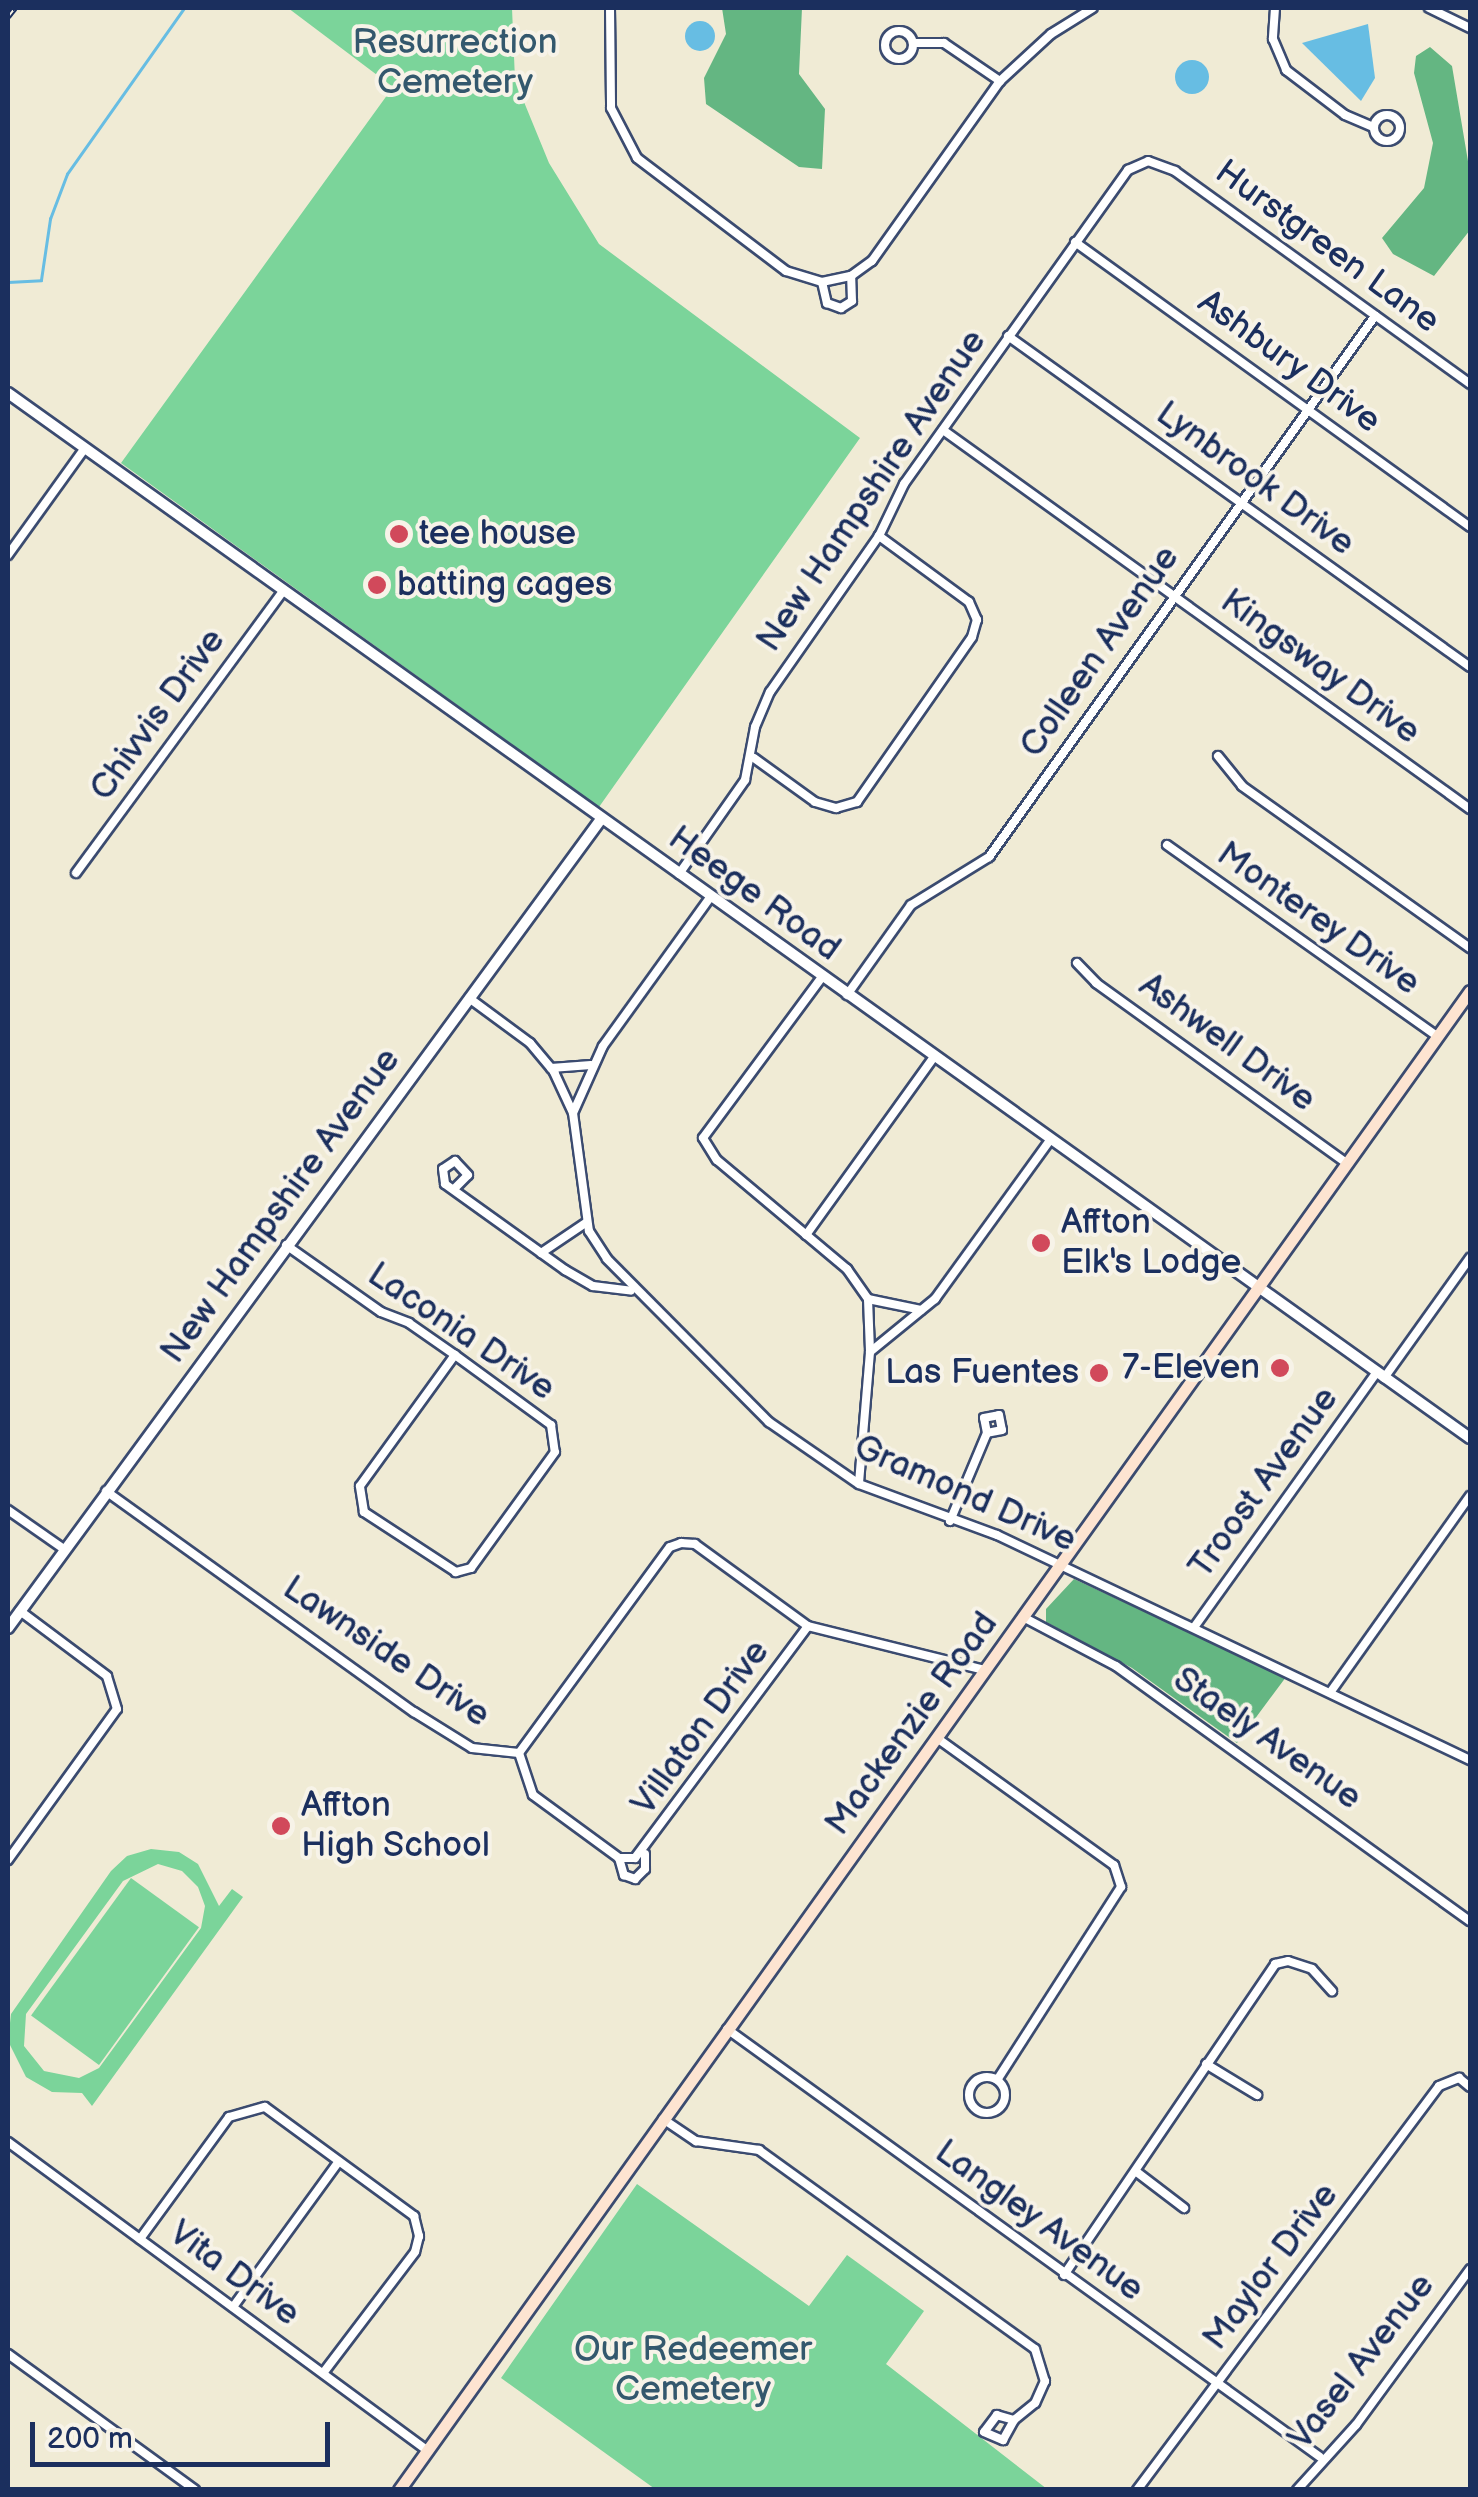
<!DOCTYPE html>
<style>
body{margin:0}
#map{position:relative;width:1478px;height:2497px;overflow:hidden;background:#f0ebd5;font-family:"Balsamiq Sans",sans-serif}
div>[style]{position:absolute}
[style*='--x']{left:calc(var(--x)*1px);top:calc(var(--y)*1px);width:calc(var(--w)*1px);rotate:calc(var(--a)*1deg)}
.green>*{inset:0;background:#7bd49a;transform-origin:0 0}
.forest>*{inset:0;background:#64b682}
.water>*{inset:0;background:#67bde3}
.round{border-radius:50%}
.stream>*{height:2.5px;margin:-1.25px;padding:0 1.25px;transform-origin:1.25px;border-radius:1.25px;background:#67bde3}
.roads{filter:drop-shadow(2px 0 #3b4b70) drop-shadow(-2px 0 #3b4b70) drop-shadow(0 2px #3b4b70) drop-shadow(0 -2px #3b4b70)}
.minor>*{height:8px;margin:-4px;padding:0 4px;transform-origin:4px;border-radius:4px;background:#fff}
.minor>.ring{margin:-4px;padding:0;box-sizing:content-box;background:none;border:8px solid #fff;border-radius:50%}
.tertiary>*{height:10px;margin:-5px;padding:0 5px;transform-origin:5px;border-radius:5px;background:#fff}
.secondary>*{height:11px;margin:-5.5px;padding:0 5.5px;transform-origin:5.5px;border-radius:5.5px;background:#fde4d1}
.rail>*{height:6px;margin-top:-3px;transform-origin:0;background:repeating-linear-gradient(90deg,#f7f3e8 0 8px,#1b2f5e 0 16px);box-sizing:border-box;border-block:2px solid #1b2f5e}
.dots>*{width:28px;height:28px;translate:-50% -50%;box-sizing:border-box;border:5px solid #f7f3e8;border-radius:50%}
span{translate:-50% -50%;white-space:nowrap;text-align:center;line-height:1.15;-webkit-text-stroke:8px #f7f3e8;paint-order:stroke}
.park-label{font-size:35px;color:#33586d}
.street-label{font-size:35px;color:#1b2f5e}
.poi-label{font-size:35px;color:#1b2f5e}
.left{translate:0 -50%;text-align:left}
.right{translate:-100% -50%;text-align:right}
.frame{position:absolute;inset:0;border:10px solid #1b2f5e;pointer-events:none}
.scale{position:absolute;left:30px;top:2422px;width:300px;height:45px;box-sizing:border-box;border:5px solid #1b2f5e;border-top:0;padding-left:12px;font-size:30px;line-height:35px;white-space:nowrap;color:#1b2f5e;-webkit-text-stroke:8px #f7f3e8;paint-order:stroke}
</style>
<div id="map">
<div class="green">
<i style="clip-path:polygon(288px 8px,512px 8px,515px 80px,549px 163px,599px 244px,860px 438px,599px 807px,121px 463px,393px 87px)"></i>
<i style="clip-path:polygon(evenodd,151px 1849px,179px 1852px,198px 1864px,219px 1906px,232px 1889px,243px 1897px,92px 2106px,82px 2093px,52px 2092px,26px 2077px,8px 2041px,11px 2014px,111px 1871px,127px 1856px,151px 1849px,158px 1864px,182px 1871px,198px 1887px,205px 1906px,201px 1928px,99px 2068px,79px 2078px,44px 2071px,24px 2046px,26px 2014px,123px 1881px,158px 1864px)"></i>
<i style="left:131px;top:1878px;width:84px;height:170px;rotate:36deg"></i>
<i style="clip-path:polygon(637px 2184px,809px 2306px,847px 2255px,924px 2311px,886px 2364px,1047px 2489px,655px 2489px,501px 2378px)"></i>
</div>
<div class="forest">
<i style="clip-path:polygon(722px 8px,802px 8px,799px 74px,825px 109px,822px 169px,799px 167px,706px 104px,704px 78px,726px 34px)"></i>
<i style="clip-path:polygon(1430px 47px,1452px 66px,1470px 173px,1470px 230px,1434px 276px,1393px 254px,1382px 238px,1424px 188px,1433px 143px,1414px 73px,1416px 56px)"></i>
<i style="clip-path:polygon(1074px 1579px,1286px 1677px,1237px 1743px,1132px 1668px,1046px 1622px,1046px 1609px)"></i>
</div>
<div class="water">
<i class="round" style="left:685px;top:21px;width:30px;height:30px"></i>
<i style="clip-path:polygon(1368px 24px,1375px 78px,1361px 101px,1302px 43px)"></i>
<i class="round" style="left:1175px;top:60px;width:34px;height:34px"></i>
</div>
<div class="stream">
<i style="--x:8;--y:282;--w:33;--a:-3"></i>
<i style="--x:41;--y:280;--w:62;--a:-81.6"></i>
<i style="--x:50;--y:219;--w:48;--a:-69.3"></i>
<i style="--x:67;--y:174;--w:203;--a:-54.8"></i>
</div>
<div class="roads">
<div class="minor">
<i style="--x:610;--y:8;--w:100;--a:89.4"></i>
<i style="--x:611;--y:108;--w:56;--a:62.5"></i>
<i style="--x:637;--y:158;--w:187;--a:37.2"></i>
<i style="--x:786;--y:271;--w:38;--a:17"></i>
<i style="--x:822;--y:282;--w:30;--a:-12"></i>
<i style="--x:851;--y:276;--w:26;--a:-36"></i>
<i style="--x:872;--y:261;--w:221;--a:-54.6"></i>
<i style="--x:1000;--y:81;--w:69;--a:-42.7"></i>
<i style="--x:1051;--y:34;--w:49;--a:-31.8"></i>
<i style="--x:1275;--y:8;--w:31;--a:94"></i>
<i style="--x:1273;--y:39;--w:34;--a:67"></i>
<i style="--x:1286;--y:70;--w:74;--a:37.3"></i>
<i style="--x:1345;--y:115;--w:30;--a:23"></i>
<i style="--x:1429;--y:8;--w:46;--a:26"></i>
<i class="ring" style="left:885px;top:31px;width:20px;height:20px"></i>
<i style="--x:913;--y:43;--w:31;--a:0"></i>
<i style="--x:944;--y:43;--w:68;--a:34.2"></i>
<i class="ring" style="left:1374px;top:115px;width:18px;height:18px"></i>
<i style="--x:1075;--y:242;--w:487;--a:35.8"></i>
<i style="--x:822;--y:282;--w:22;--a:77"></i>
<i style="--x:827;--y:303;--w:15;--a:20"></i>
<i style="--x:841;--y:308;--w:13;--a:-32"></i>
<i style="--x:852;--y:301;--w:25;--a:-92"></i>
<i style="--x:1008;--y:336;--w:568;--a:35.62"></i>
<i style="--x:943;--y:430;--w:649;--a:35.72"></i>
<i style="--x:8;--y:555;--w:132;--a:-54.3"></i>
<i style="--x:1218;--y:756;--w:38;--a:51"></i>
<i style="--x:1242;--y:786;--w:280;--a:35.4"></i>
<i style="--x:754;--y:758;--w:75;--a:35.8"></i>
<i style="--x:815;--y:802;--w:22;--a:16"></i>
<i style="--x:836;--y:808;--w:22;--a:-16"></i>
<i style="--x:857;--y:802;--w:201;--a:-55.1"></i>
<i style="--x:972;--y:637;--w:18;--a:-74"></i>
<i style="--x:977;--y:620;--w:20;--a:-114"></i>
<i style="--x:969;--y:602;--w:112;--a:-143.7"></i>
<i style="--x:1167;--y:845;--w:332;--a:35.3"></i>
<i style="--x:76;--y:873;--w:351;--a:-53.7"></i>
<i style="--x:679;--y:874;--w:115;--a:-54.9"></i>
<i style="--x:745;--y:780;--w:54;--a:-79.3"></i>
<i style="--x:755;--y:727;--w:38;--a:-67"></i>
<i style="--x:770;--y:692;--w:190;--a:-55.1"></i>
<i style="--x:879;--y:536;--w:58;--a:-64.3"></i>
<i style="--x:904;--y:484;--w:386;--a:-54.5"></i>
<i style="--x:1128;--y:170;--w:22;--a:-24"></i>
<i style="--x:1148;--y:161;--w:29;--a:20"></i>
<i style="--x:1175;--y:171;--w:364;--a:35.8"></i>
<i style="--x:1077;--y:963;--w:28;--a:46"></i>
<i style="--x:1096;--y:983;--w:310;--a:35.7"></i>
<i style="--x:822;--y:977;--w:200;--a:126.5"></i>
<i style="--x:703;--y:1138;--w:26;--a:58"></i>
<i style="--x:717;--y:1160;--w:170;--a:40"></i>
<i style="--x:847;--y:1269;--w:37;--a:55"></i>
<i style="--x:868;--y:1299;--w:53;--a:87.8"></i>
<i style="--x:870;--y:1352;--w:132;--a:94.8"></i>
<i style="--x:847;--y:995;--w:110;--a:-54.6"></i>
<i style="--x:911;--y:905;--w:92;--a:-31.6"></i>
<i style="--x:989;--y:857;--w:665;--a:-54.49"></i>
<i style="--x:469;--y:998;--w:76;--a:36.4"></i>
<i style="--x:530;--y:1043;--w:38;--a:50"></i>
<i style="--x:554;--y:1072;--w:45;--a:65.1"></i>
<i style="--x:573;--y:1113;--w:119;--a:82.3"></i>
<i style="--x:589;--y:1231;--w:33;--a:57"></i>
<i style="--x:607;--y:1259;--w:230;--a:45.2"></i>
<i style="--x:769;--y:1422;--w:109;--a:34.6"></i>
<i style="--x:859;--y:1484;--w:147;--a:20.3"></i>
<i style="--x:997;--y:1535;--w:524;--a:25.44"></i>
<i style="--x:551;--y:1068;--w:40;--a:-4.3"></i>
<i style="--x:573;--y:1113;--w:73;--a:-65.9"></i>
<i style="--x:603;--y:1046;--w:185;--a:-54.2"></i>
<i style="--x:455;--y:1188;--w:18;--a:-45"></i>
<i style="--x:468;--y:1175;--w:19;--a:-133"></i>
<i style="--x:455;--y:1161;--w:14;--a:146"></i>
<i style="--x:443;--y:1169;--w:15;--a:82"></i>
<i style="--x:445;--y:1184;--w:148;--a:35.6"></i>
<i style="--x:565;--y:1270;--w:32;--a:30"></i>
<i style="--x:593;--y:1286;--w:38;--a:7"></i>
<i style="--x:806;--y:1235;--w:219;--a:-54.3"></i>
<i style="--x:286;--y:1245;--w:116;--a:35.2"></i>
<i style="--x:381;--y:1312;--w:30;--a:21"></i>
<i style="--x:409;--y:1323;--w:56;--a:34.8"></i>
<i style="--x:455;--y:1355;--w:119;--a:36.1"></i>
<i style="--x:551;--y:1425;--w:27;--a:82"></i>
<i style="--x:555;--y:1452;--w:143;--a:125.9"></i>
<i style="--x:471;--y:1568;--w:16;--a:165"></i>
<i style="--x:456;--y:1572;--w:110;--a:-146.9"></i>
<i style="--x:364;--y:1512;--w:26;--a:-99"></i>
<i style="--x:360;--y:1486;--w:162;--a:-54.1"></i>
<i style="--x:541;--y:1253;--w:55;--a:-34"></i>
<i style="--x:868;--y:1299;--w:54;--a:11.7"></i>
<i style="--x:870;--y:1352;--w:84;--a:-39.2"></i>
<i style="--x:935;--y:1299;--w:196;--a:-54.1"></i>
<i style="--x:1384;--y:1378;--w:148;--a:-54.4"></i>
<i style="--x:106;--y:1491;--w:379;--a:35.7"></i>
<i style="--x:414;--y:1712;--w:68;--a:31.8"></i>
<i style="--x:472;--y:1748;--w:47;--a:6.1"></i>
<i style="--x:8;--y:1510;--w:68;--a:34.9"></i>
<i style="--x:950;--y:1521;--w:95;--a:-67.2"></i>
<i style="--x:987;--y:1433;--w:15;--a:-101"></i>
<i style="--x:984;--y:1418;--w:15;--a:-11"></i>
<i style="--x:999;--y:1415;--w:15;--a:79"></i>
<i style="--x:1002;--y:1430;--w:15;--a:169"></i>
<i style="--x:1023;--y:1617;--w:105;--a:27.8"></i>
<i style="--x:1116;--y:1666;--w:436;--a:35.8"></i>
<i style="--x:1195;--y:1626;--w:312;--a:-54.4"></i>
<i style="--x:1332;--y:1690;--w:238;--a:-54.6"></i>
<i style="--x:937;--y:1738;--w:218;--a:35.7"></i>
<i style="--x:1114;--y:1865;--w:23;--a:72"></i>
<i style="--x:1121;--y:1887;--w:229;--a:122.7"></i>
<i style="--x:519;--y:1753;--w:255;--a:-53.8"></i>
<i style="--x:670;--y:1547;--w:12;--a:-20"></i>
<i style="--x:681;--y:1543;--w:14;--a:4"></i>
<i style="--x:695;--y:1544;--w:140;--a:36"></i>
<i style="--x:808;--y:1626;--w:182;--a:14"></i>
<i style="--x:519;--y:1753;--w:44;--a:71.6"></i>
<i style="--x:533;--y:1795;--w:107;--a:36.2"></i>
<i style="--x:619;--y:1858;--w:16;--a:0"></i>
<i style="--x:635;--y:1858;--w:289;--a:-53.3"></i>
<i style="--x:619;--y:1858;--w:18;--a:74"></i>
<i style="--x:624;--y:1875;--w:12;--a:20"></i>
<i style="--x:635;--y:1879;--w:14;--a:-45"></i>
<i style="--x:645;--y:1869;--w:15;--a:-90"></i>
<i style="--x:8;--y:1860;--w:186;--a:-54.2"></i>
<i style="--x:117;--y:1709;--w:34;--a:-107"></i>
<i style="--x:107;--y:1676;--w:109;--a:-143.2"></i>
<i style="--x:727;--y:2029;--w:731;--a:35.82"></i>
<i style="--x:1206;--y:2064;--w:60;--a:31.3"></i>
<i class="ring" style="left:969px;top:2077px;width:28px;height:28px"></i>
<i style="--x:663;--y:2119;--w:40;--a:34"></i>
<i style="--x:696;--y:2141;--w:64;--a:8.1"></i>
<i style="--x:759;--y:2150;--w:340;--a:35.8"></i>
<i style="--x:1035;--y:2349;--w:34;--a:73"></i>
<i style="--x:1045;--y:2381;--w:24;--a:114"></i>
<i style="--x:1035;--y:2403;--w:27;--a:141"></i>
<i style="--x:1014;--y:2420;--w:18;--a:-164"></i>
<i style="--x:997;--y:2415;--w:21;--a:127"></i>
<i style="--x:984;--y:2432;--w:21;--a:23"></i>
<i style="--x:1003;--y:2440;--w:23;--a:-61"></i>
<i style="--x:8;--y:2142;--w:521;--a:36.34"></i>
<i style="--x:1138;--y:2173;--w:58;--a:37.3"></i>
<i style="--x:140;--y:2239;--w:151;--a:-53.9"></i>
<i style="--x:229;--y:2117;--w:37;--a:-16"></i>
<i style="--x:265;--y:2107;--w:185;--a:36.2"></i>
<i style="--x:414;--y:2216;--w:21;--a:76"></i>
<i style="--x:419;--y:2236;--w:16;--a:104"></i>
<i style="--x:415;--y:2252;--w:151;--a:127.2"></i>
<i style="--x:1064;--y:2275;--w:376;--a:-55.8"></i>
<i style="--x:1275;--y:1964;--w:13;--a:-13"></i>
<i style="--x:1288;--y:1961;--w:25;--a:18"></i>
<i style="--x:1312;--y:1969;--w:30;--a:48"></i>
<i style="--x:233;--y:2307;--w:180;--a:-54"></i>
<i style="--x:8;--y:2354;--w:231;--a:36"></i>
<i style="--x:1137;--y:2490;--w:504;--a:-53.22"></i>
<i style="--x:1439;--y:2086;--w:22;--a:-22"></i>
<i style="--x:1459;--y:2078;--w:14;--a:39"></i>
<i style="--x:1297;--y:2490;--w:88;--a:-47.8"></i>
<i style="--x:1356;--y:2425;--w:193;--a:-53.8"></i>
</div>
<div class="tertiary">
<i style="--x:8;--y:393;--w:1797;--a:35.56"></i>
<i style="--x:8;--y:1628;--w:1004;--a:-53.75"></i>
</div>
<div class="secondary">
<i style="--x:399;--y:2490;--w:1842;--a:-54.46"></i>
</div>
</div>
<div class="rail">
<i style="--x:8;--y:17;--w:11;--a:-52"></i>
</div>
<div class="dots">
<i style="left:399px;top:534px;background:#d1495b"></i>
<i style="left:377px;top:585px;background:#d1495b"></i>
<i style="left:1041px;top:1243px;background:#d1495b"></i>
<i style="left:1280px;top:1368px;background:#d1495b"></i>
<i style="left:1099px;top:1373px;background:#d1495b"></i>
<i style="left:281px;top:1826px;background:#d1495b"></i>
</div>
<div class="park-label">
<span style="left:455px;top:63px">Resurrection<br>Cemetery</span>
<span style="left:693px;top:2370px">Our Redeemer<br>Cemetery</span>
</div>
<div class="street-label">
<span style="left:1327px;top:247px;rotate:36deg">Hurstgreen Lane</span>
<span style="left:1289px;top:362px;rotate:36deg">Ashbury Drive</span>
<span style="left:1255px;top:479px;rotate:36deg">Lynbrook Drive</span>
<span style="left:872px;top:491px;rotate:-56deg">New Hampshire Avenue</span>
<span style="left:1100px;top:652px;rotate:-55deg">Colleen Avenue</span>
<span style="left:1320px;top:667px;rotate:36deg">Kingsway Drive</span>
<span style="left:158px;top:715px;rotate:-54deg">Chivvis Drive</span>
<span style="left:754px;top:894px;rotate:36deg">Heege Road</span>
<span style="left:1318px;top:919px;rotate:35deg">Monterey Drive</span>
<span style="left:1227px;top:1043px;rotate:36deg">Ashwell Drive</span>
<span style="left:281px;top:1206px;rotate:-54deg">New Hampshire Avenue</span>
<span style="left:461px;top:1332px;rotate:34deg">Laconia Drive</span>
<span style="left:1264px;top:1483px;rotate:-54deg">Troost Avenue</span>
<span style="left:965px;top:1494px;rotate:24deg">Gramond Drive</span>
<span style="left:386px;top:1652px;rotate:34deg">Lawnside Drive</span>
<span style="left:912px;top:1724px;rotate:-54deg">Mackenzie Road</span>
<span style="left:701px;top:1728px;rotate:-54deg">Villaton Drive</span>
<span style="left:1267px;top:1739px;rotate:35deg">Staely Avenue</span>
<span style="left:1039px;top:2221px;rotate:36deg">Langley Avenue</span>
<span style="left:1271px;top:2267px;rotate:-53deg">Maylor Drive</span>
<span style="left:234px;top:2274px;rotate:36deg">Vita Drive</span>
<span style="left:1362px;top:2362px;rotate:-52deg">Vasel Avenue</span>
</div>
<div class="poi-label">
<span class="left" style="left:419px;top:534px">tee house</span>
<span class="left" style="left:397px;top:585px">batting cages</span>
<span class="left" style="left:1061px;top:1243px">Affton<br>Elk's Lodge</span>
<span class="right" style="left:1260px;top:1368px">7-Eleven</span>
<span class="right" style="left:1079px;top:1373px">Las Fuentes</span>
<span class="left" style="left:301px;top:1826px">Affton<br>High School</span>
</div>
<div class="frame"></div>
<div class="scale">200 m</div>
</div>
